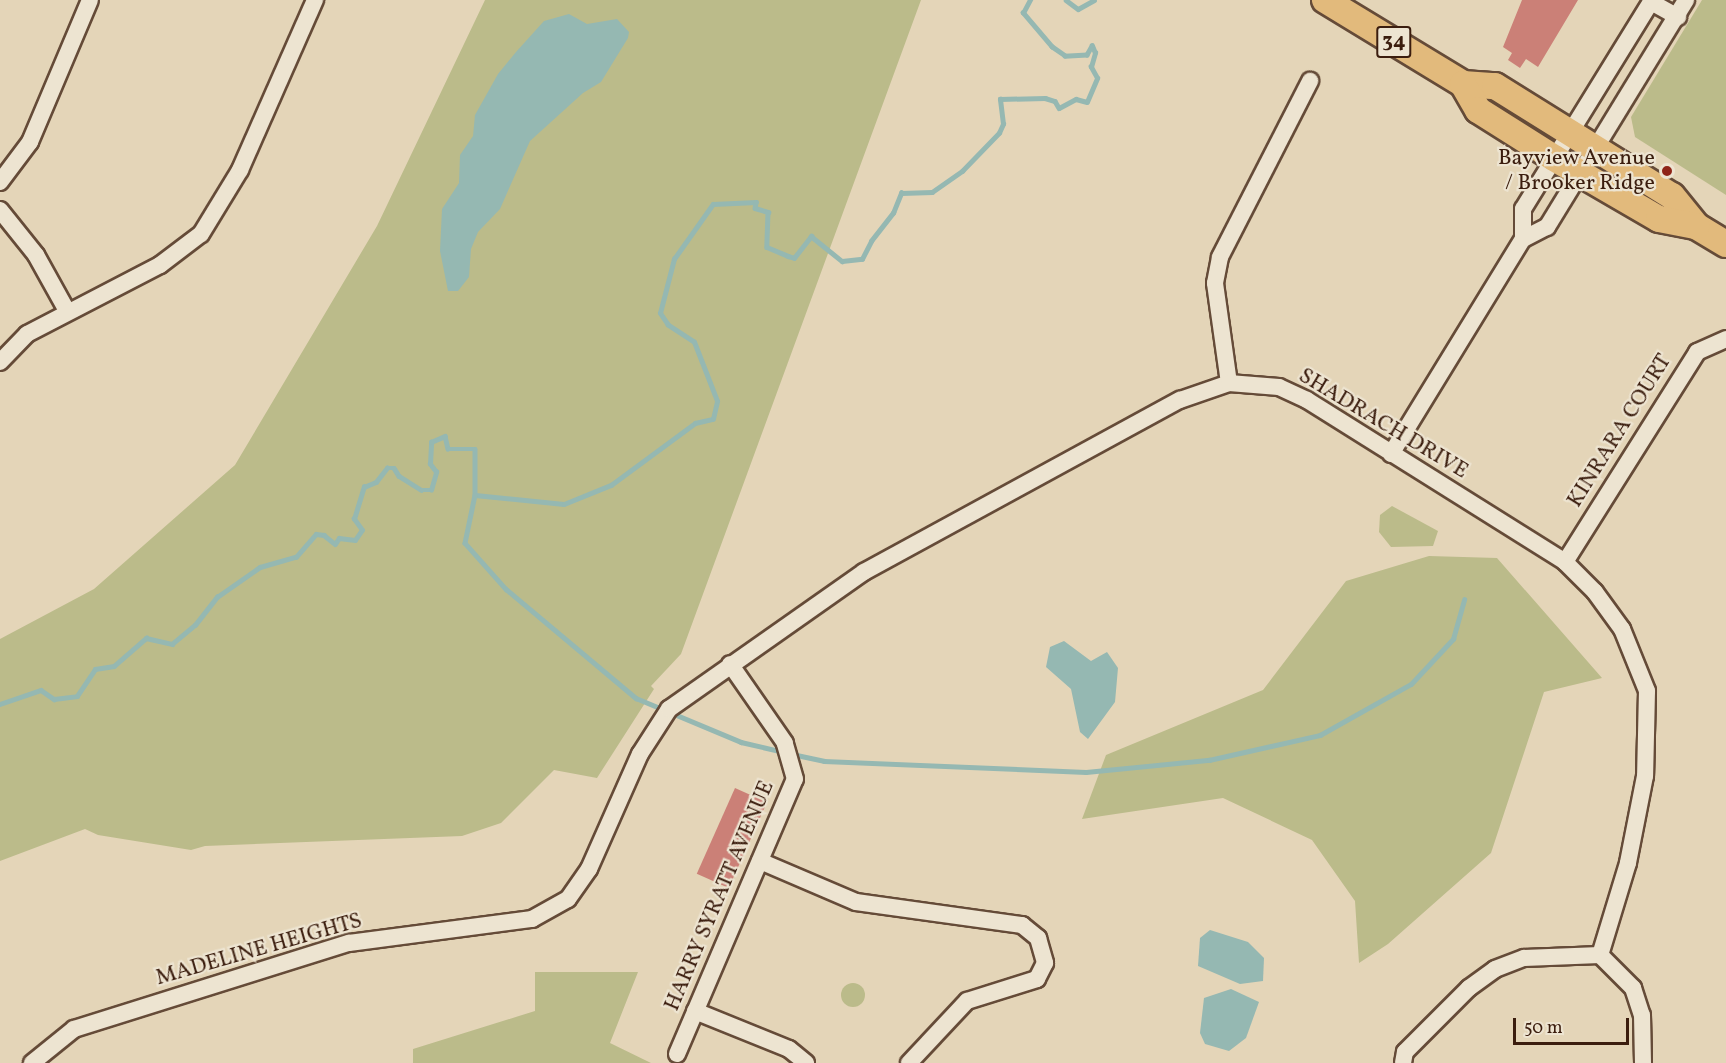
<!DOCTYPE html>
<style>
body{margin:0}
#map{position:relative;width:1726px;height:1063px;overflow:hidden;background:#e4d5b8;font-family:Vollkorn,serif}
div>[style]{position:absolute}
[style*='--x']{left:calc(var(--x)*1px);top:calc(var(--y)*1px);width:calc(var(--w)*1px);rotate:calc(var(--a)*1deg)}
.green>*{inset:0;background:#bbbb8a}
.round{border-radius:50%}
.water>*{inset:0;background:#95b8b2}
.stream>*{height:4.5px;margin:-2.25px;padding:0 2.25px;transform-origin:2.25px;border-radius:2.25px;background:#95b8b2}
.building>*{inset:0;background:#cb8077;transform-origin:0 0}
.roads{filter:drop-shadow(2px 0 #654b38) drop-shadow(-2px 0 #654b38) drop-shadow(0 2px #654b38) drop-shadow(0 -2px #654b38)}
.minor>*{height:16px;margin:-8px;padding:0 8px;transform-origin:8px;border-radius:8px;background:#ede4d1}
.primary>*{height:26px;margin:-13px;padding:0 13px;transform-origin:13px;border-radius:13px;background:#e2ba7c}
.dots>*{width:16px;height:16px;translate:-50% -50%;box-sizing:border-box;border:3px solid #ede4d1;border-radius:50%}
span{translate:-50% -50%;white-space:nowrap;text-align:center;line-height:1.15;-webkit-text-stroke:4.5px #ede4d1;paint-order:stroke}
.shield-label span{padding:2px 4px;background:#ede4d1;border:2px solid;border-radius:4px;-webkit-text-stroke-width:0}
.shield-label{font-size:21px;color:#3b1d0e;font-weight:700}
.poi-label{font-size:22px;color:#3b1d0e}
.right{translate:-100% -50%;text-align:right}
.street-label{font-size:22px;color:#3b1d0e}
.scale{position:absolute;left:1513px;top:1018px;width:116px;height:27px;box-sizing:border-box;border:3px solid #3b1d0e;border-top:0;padding-left:8px;font-size:18px;line-height:21px;white-space:nowrap;color:#3b1d0e;-webkit-text-stroke:4px #ede4d1;paint-order:stroke}
</style>
<div id="map">
<div class="green">
<i style="clip-path:polygon(485px 0,921px 0,681px 654px,651px 686px,654px 689px,597px 778px,554px 770px,501px 823px,462px 836px,205px 846px,191px 850px,98px 835px,85px 829px,0 861px,0 639px,94px 589px,235px 465px,377px 226px)"></i>
<i style="clip-path:polygon(1702px 0,1726px 0,1726px 195px,1635px 137px,1631px 117px)"></i>
<i style="clip-path:polygon(1392px 506px,1438px 531px,1433px 546px,1391px 547px,1379px 532px,1380px 515px)"></i>
<i style="clip-path:polygon(1429px 556px,1497px 558px,1602px 678px,1544px 692px,1491px 853px,1388px 944px,1359px 963px,1355px 901px,1312px 840px,1223px 798px,1082px 819px,1106px 755px,1263px 690px,1346px 581px)"></i>
<i style="clip-path:polygon(535px 972px,638px 972px,610px 1043px,651px 1063px,413px 1063px,413px 1049px,535px 1011px)"></i>
<i class="round" style="left:841px;top:983px;width:24px;height:24px"></i>
</div>
<div class="water">
<i style="clip-path:polygon(569px 14px,587px 24px,617px 19px,629px 32px,628px 38px,601px 82px,583px 93px,530px 141px,500px 209px,478px 232px,471px 249px,469px 277px,458px 291px,448px 291px,440px 251px,442px 209px,459px 183px,460px 155px,473px 136px,475px 115px,498px 74px,516px 52px,544px 21px)"></i>
<i style="clip-path:polygon(1064px 641px,1091px 661px,1107px 652px,1118px 668px,1115px 702px,1088px 739px,1080px 732px,1071px 689px,1046px 667px,1050px 647px)"></i>
<i style="clip-path:polygon(1210px 930px,1248px 942px,1264px 958px,1263px 981px,1240px 984px,1198px 966px,1200px 938px)"></i>
<i style="clip-path:polygon(1231px 989px,1259px 1002px,1246px 1038px,1229px 1051px,1205px 1044px,1200px 1033px,1204px 998px)"></i>
</div>
<div class="stream">
<i style="--x:1066;--y:0;--w:15;--a:37"></i>
<i style="--x:1078;--y:9;--w:18;--a:-29"></i>
<i style="--x:475;--y:495;--w:89;--a:5.8"></i>
<i style="--x:564;--y:504;--w:51;--a:-22"></i>
<i style="--x:611;--y:485;--w:104;--a:-36.4"></i>
<i style="--x:695;--y:423;--w:18;--a:-13"></i>
<i style="--x:713;--y:419;--w:18;--a:-77"></i>
<i style="--x:717;--y:401;--w:63;--a:-111.3"></i>
<i style="--x:694;--y:342;--w:31;--a:-147"></i>
<i style="--x:668;--y:325;--w:14;--a:-124"></i>
<i style="--x:660;--y:313;--w:56;--a:-75.5"></i>
<i style="--x:674;--y:259;--w:67;--a:-54.7"></i>
<i style="--x:713;--y:204;--w:43;--a:-2.7"></i>
<i style="--x:756;--y:202;--w:6;--a:99"></i>
<i style="--x:755;--y:208;--w:14;--a:17"></i>
<i style="--x:768;--y:212;--w:35;--a:92"></i>
<i style="--x:767;--y:247;--w:23;--a:23"></i>
<i style="--x:788;--y:256;--w:6;--a:18"></i>
<i style="--x:794;--y:258;--w:28;--a:-52"></i>
<i style="--x:811;--y:236;--w:40;--a:39"></i>
<i style="--x:842;--y:261;--w:20;--a:-6"></i>
<i style="--x:862;--y:259;--w:20;--a:-63"></i>
<i style="--x:871;--y:241;--w:36;--a:-52"></i>
<i style="--x:893;--y:213;--w:22;--a:-68"></i>
<i style="--x:901;--y:193;--w:31;--a:-2"></i>
<i style="--x:932;--y:192;--w:37;--a:-35"></i>
<i style="--x:962;--y:171;--w:53;--a:-45.8"></i>
<i style="--x:999;--y:133;--w:10;--a:-66"></i>
<i style="--x:1003;--y:124;--w:25;--a:-97"></i>
<i style="--x:1000;--y:99;--w:45;--a:-1.3"></i>
<i style="--x:1045;--y:98;--w:10;--a:17"></i>
<i style="--x:1055;--y:101;--w:8;--a:60"></i>
<i style="--x:1059;--y:108;--w:19;--a:-28"></i>
<i style="--x:1076;--y:99;--w:11;--a:15"></i>
<i style="--x:1087;--y:102;--w:26;--a:-67"></i>
<i style="--x:1097;--y:78;--w:13;--a:-119"></i>
<i style="--x:1091;--y:67;--w:15;--a:-74"></i>
<i style="--x:1095;--y:53;--w:8;--a:-113"></i>
<i style="--x:1092;--y:46;--w:10;--a:119"></i>
<i style="--x:1087;--y:55;--w:22;--a:177"></i>
<i style="--x:1065;--y:56;--w:16;--a:-145"></i>
<i style="--x:1052;--y:47;--w:45;--a:-130.5"></i>
<i style="--x:1023;--y:13;--w:15;--a:-62"></i>
<i style="--x:0;--y:704;--w:43;--a:-18.9"></i>
<i style="--x:41;--y:690;--w:16;--a:35"></i>
<i style="--x:54;--y:699;--w:23;--a:-7"></i>
<i style="--x:77;--y:696;--w:32;--a:-56"></i>
<i style="--x:95;--y:669;--w:19;--a:-9"></i>
<i style="--x:114;--y:666;--w:43;--a:-41.2"></i>
<i style="--x:146;--y:638;--w:27;--a:13"></i>
<i style="--x:172;--y:644;--w:30;--a:-40"></i>
<i style="--x:195;--y:625;--w:36;--a:-52"></i>
<i style="--x:217;--y:597;--w:52;--a:-34.9"></i>
<i style="--x:260;--y:567;--w:37;--a:-16"></i>
<i style="--x:296;--y:557;--w:30;--a:-49"></i>
<i style="--x:316;--y:534;--w:8;--a:7"></i>
<i style="--x:324;--y:535;--w:14;--a:39"></i>
<i style="--x:335;--y:544;--w:7;--a:-56"></i>
<i style="--x:339;--y:538;--w:16;--a:7"></i>
<i style="--x:355;--y:540;--w:12;--a:-55"></i>
<i style="--x:362;--y:530;--w:14;--a:-126"></i>
<i style="--x:354;--y:519;--w:34;--a:-73"></i>
<i style="--x:364;--y:487;--w:13;--a:-23"></i>
<i style="--x:376;--y:482;--w:18;--a:-52"></i>
<i style="--x:387;--y:468;--w:7;--a:0"></i>
<i style="--x:394;--y:468;--w:9;--a:58"></i>
<i style="--x:399;--y:476;--w:26;--a:32"></i>
<i style="--x:421;--y:490;--w:10;--a:0"></i>
<i style="--x:431;--y:490;--w:19;--a:-74"></i>
<i style="--x:436;--y:472;--w:10;--a:-127"></i>
<i style="--x:430;--y:464;--w:22;--a:-87"></i>
<i style="--x:431;--y:442;--w:15;--a:-23"></i>
<i style="--x:445;--y:436;--w:13;--a:77"></i>
<i style="--x:448;--y:449;--w:27;--a:0"></i>
<i style="--x:475;--y:449;--w:46;--a:90"></i>
<i style="--x:475;--y:495;--w:49;--a:101.8"></i>
<i style="--x:465;--y:543;--w:62;--a:48.3"></i>
<i style="--x:506;--y:589;--w:170;--a:40"></i>
<i style="--x:636;--y:698;--w:114;--a:22.7"></i>
<i style="--x:741;--y:742;--w:44;--a:13.1"></i>
<i style="--x:792;--y:754;--w:33;--a:12"></i>
<i style="--x:824;--y:761;--w:262;--a:2.4"></i>
<i style="--x:1086;--y:772;--w:124;--a:-5.6"></i>
<i style="--x:1209;--y:760;--w:114;--a:-12.7"></i>
<i style="--x:1320;--y:735;--w:104;--a:-29.3"></i>
<i style="--x:1411;--y:684;--w:62;--a:-47"></i>
<i style="--x:1453;--y:639;--w:41;--a:-74.2"></i>
</div>
<div class="building">
<i style="clip-path:polygon(1522px 0,1578px 0,1538px 67px,1526px 59px,1520px 68px,1508px 60px,1512px 53px,1503px 47px)"></i>
<i style="left:735px;top:788px;width:35px;height:94px;rotate:24deg"></i>
</div>
<div class="roads">
<div class="minor">
<i style="--x:1651;--y:2;--w:31;--a:29"></i>
<i style="--x:0;--y:182;--w:50;--a:-53.1"></i>
<i style="--x:30;--y:142;--w:154;--a:-67.1"></i>
<i style="--x:0;--y:210;--w:58;--a:51.3"></i>
<i style="--x:36;--y:255;--w:64;--a:61"></i>
<i style="--x:1523;--y:239;--w:30;--a:-90"></i>
<i style="--x:1523;--y:209;--w:246;--a:-58.3"></i>
<i style="--x:0;--y:362;--w:39;--a:-46"></i>
<i style="--x:27;--y:334;--w:150;--a:-27.4"></i>
<i style="--x:160;--y:265;--w:51;--a:-37.1"></i>
<i style="--x:201;--y:234;--w:75;--a:-58.6"></i>
<i style="--x:240;--y:170;--w:186;--a:-66.2"></i>
<i style="--x:1229;--y:383;--w:101;--a:-98"></i>
<i style="--x:1215;--y:283;--w:26;--a:-79"></i>
<i style="--x:1220;--y:257;--w:198;--a:-62.9"></i>
<i style="--x:1391;--y:454;--w:252;--a:-58.5"></i>
<i style="--x:1523;--y:239;--w:27;--a:-27"></i>
<i style="--x:1547;--y:227;--w:266;--a:-58.5"></i>
<i style="--x:1565;--y:562;--w:248;--a:-57.8"></i>
<i style="--x:1697;--y:352;--w:32;--a:-24"></i>
<i style="--x:760;--y:861;--w:104;--a:23.1"></i>
<i style="--x:856;--y:902;--w:168;--a:7.9"></i>
<i style="--x:1022;--y:925;--w:21;--a:39"></i>
<i style="--x:1038;--y:938;--w:26;--a:74"></i>
<i style="--x:1045;--y:963;--w:18;--a:117"></i>
<i style="--x:1037;--y:979;--w:73;--a:162.6"></i>
<i style="--x:967;--y:1001;--w:85;--a:133.1"></i>
<i style="--x:695;--y:1011;--w:101;--a:22"></i>
<i style="--x:789;--y:1049;--w:22;--a:39"></i>
<i style="--x:677;--y:1054;--w:299;--a:-66.8"></i>
<i style="--x:795;--y:779;--w:37;--a:-106"></i>
<i style="--x:785;--y:743;--w:96;--a:-124.8"></i>
<i style="--x:32;--y:1063;--w:54;--a:-39"></i>
<i style="--x:74;--y:1029;--w:288;--a:-17.4"></i>
<i style="--x:349;--y:943;--w:185;--a:-7.5"></i>
<i style="--x:532;--y:919;--w:41;--a:-29.1"></i>
<i style="--x:568;--y:899;--w:37;--a:-55"></i>
<i style="--x:589;--y:869;--w:126;--a:-66.1"></i>
<i style="--x:640;--y:754;--w:54;--a:-57.2"></i>
<i style="--x:669;--y:709;--w:238;--a:-35.1"></i>
<i style="--x:864;--y:572;--w:360;--a:-28.6"></i>
<i style="--x:1180;--y:400;--w:52;--a:-19.1"></i>
<i style="--x:1229;--y:383;--w:50;--a:4.6"></i>
<i style="--x:1279;--y:387;--w:31;--a:25"></i>
<i style="--x:1307;--y:400;--w:305;--a:32.1"></i>
<i style="--x:1565;--y:562;--w:42;--a:45"></i>
<i style="--x:1595;--y:592;--w:46;--a:53.9"></i>
<i style="--x:1622;--y:629;--w:67;--a:68"></i>
<i style="--x:1647;--y:691;--w:85;--a:91.3"></i>
<i style="--x:1645;--y:776;--w:89;--a:101.1"></i>
<i style="--x:1628;--y:863;--w:96;--a:106.9"></i>
<i style="--x:1403;--y:1063;--w:11;--a:-80"></i>
<i style="--x:1405;--y:1052;--w:91;--a:-45"></i>
<i style="--x:1469;--y:988;--w:32;--a:-36"></i>
<i style="--x:1495;--y:969;--w:31;--a:-21"></i>
<i style="--x:1524;--y:958;--w:76;--a:-2.3"></i>
<i style="--x:1600;--y:955;--w:47;--a:45"></i>
<i style="--x:1633;--y:988;--w:28;--a:72"></i>
<i style="--x:1642;--y:1015;--w:48;--a:88.8"></i>
</div>
<div class="primary">
<i style="--x:1325;--y:0;--w:162;--a:31.3"></i>
<i style="--x:1463;--y:84;--w:32;--a:4"></i>
<i style="--x:1495;--y:86;--w:208;--a:31.9"></i>
<i style="--x:1672;--y:196;--w:38;--a:51"></i>
<i style="--x:1696;--y:226;--w:35;--a:31"></i>
<i style="--x:1463;--y:84;--w:30;--a:60"></i>
<i style="--x:1478;--y:110;--w:90;--a:32.3"></i>
<i style="--x:1554;--y:158;--w:121;--a:30.2"></i>
<i style="--x:1659;--y:219;--w:38;--a:11"></i>
</div>
</div>
<div class="dots">
<i style="left:1667px;top:171px;background:#8f2418"></i>
</div>
<div class="shield-label">
<span style="left:1394px;top:42px">34</span>
</div>
<div class="poi-label">
<span class="right" style="left:1655px;top:171px">Bayview Avenue<br>/ Brooker Ridge</span>
</div>
<div class="street-label">
<span style="left:1383px;top:424px;rotate:31deg">SHADRACH DRIVE</span>
<span style="left:1620px;top:431px;rotate:-58deg">KINRARA COURT</span>
<span style="left:720px;top:896px;rotate:-67deg">HARRY SYRATT AVENUE</span>
<span style="left:259px;top:950px;rotate:-16deg">MADELINE HEIGHTS</span>
</div>
<div class="scale">50 m</div>
</div>
